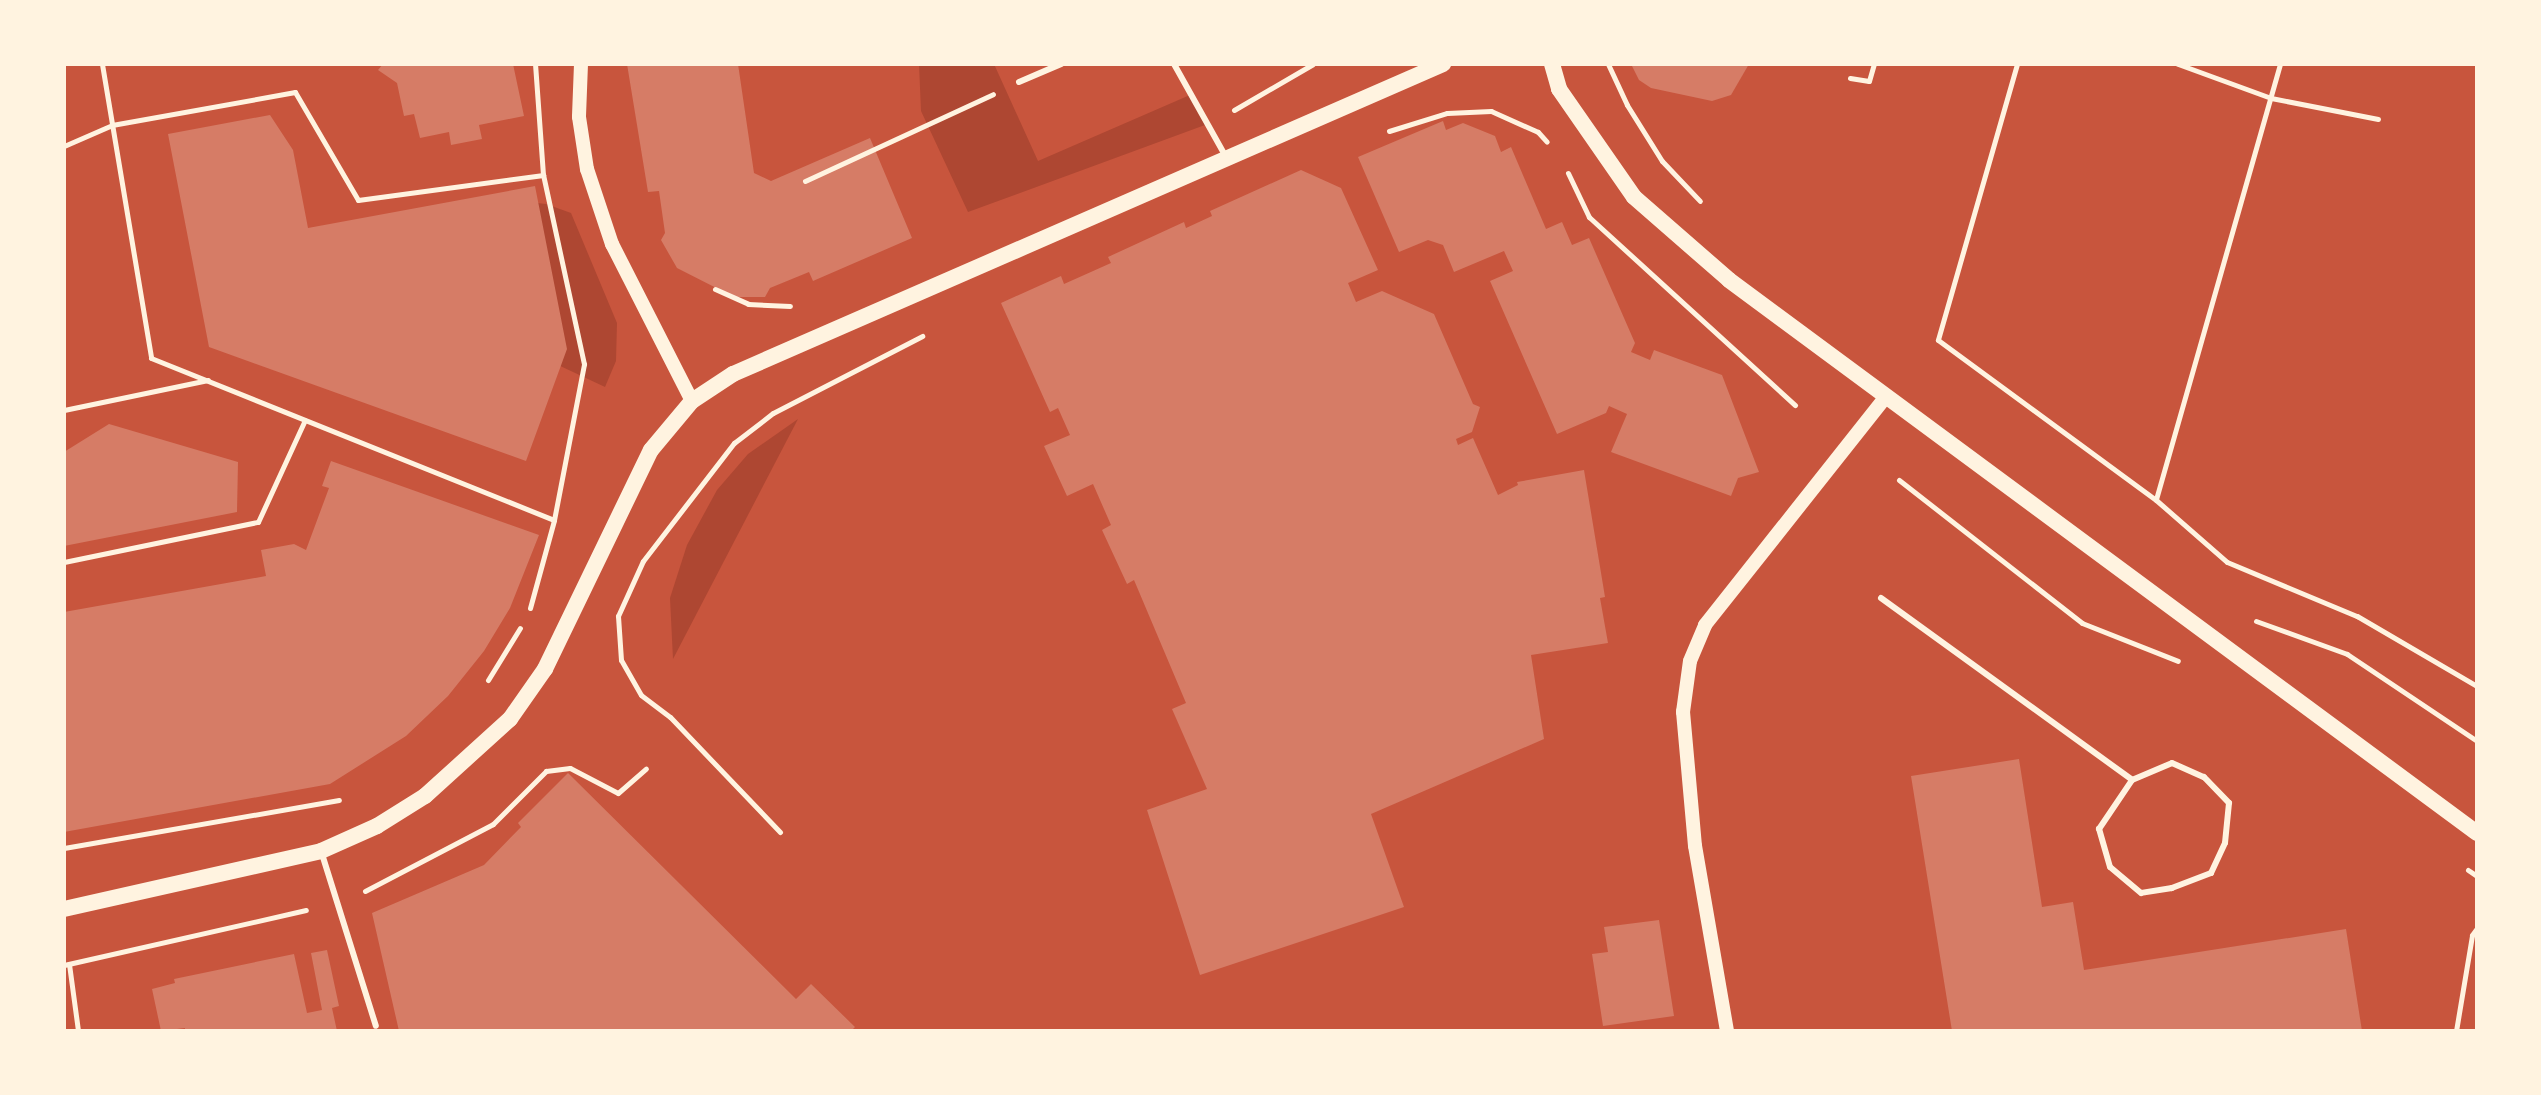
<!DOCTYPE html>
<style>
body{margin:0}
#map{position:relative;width:2541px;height:1095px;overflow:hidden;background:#c8553d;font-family:Bitter,serif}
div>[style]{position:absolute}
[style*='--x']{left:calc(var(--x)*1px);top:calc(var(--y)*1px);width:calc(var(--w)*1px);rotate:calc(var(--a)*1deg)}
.green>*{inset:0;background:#ae4732}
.building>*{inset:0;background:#d67c66}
.path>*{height:5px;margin:-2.5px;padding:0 2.5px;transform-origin:2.5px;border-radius:2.5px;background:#fff3e0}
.service>*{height:6px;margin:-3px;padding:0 3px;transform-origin:3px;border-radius:3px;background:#fff3e0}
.tertiary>*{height:14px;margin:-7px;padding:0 7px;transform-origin:7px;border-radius:7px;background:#fff3e0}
.secondary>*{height:16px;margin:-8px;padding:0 8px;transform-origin:8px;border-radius:8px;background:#fff3e0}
span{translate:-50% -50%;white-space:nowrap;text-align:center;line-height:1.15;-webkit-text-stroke:6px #fff3e0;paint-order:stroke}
.frame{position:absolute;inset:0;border:66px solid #fff3e0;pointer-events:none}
</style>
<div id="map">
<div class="green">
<i style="clip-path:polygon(919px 64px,994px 64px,1038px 161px,1190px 95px,1205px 125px,968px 212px,921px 111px)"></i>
<i style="clip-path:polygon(510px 200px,546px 204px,571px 213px,617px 323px,616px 361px,605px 387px,492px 334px)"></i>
<i style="clip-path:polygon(798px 419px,673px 659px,670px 598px,687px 545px,717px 490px,748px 454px)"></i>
</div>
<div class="building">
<i style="clip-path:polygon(383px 64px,513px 64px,524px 116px,479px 125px,482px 139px,451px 145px,449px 132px,420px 138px,414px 114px,404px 116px,397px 83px,378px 70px)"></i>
<i style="clip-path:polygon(627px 64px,738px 64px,754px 173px,771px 181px,870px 138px,912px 238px,813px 281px,809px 272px,770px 288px,765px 297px,734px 297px,677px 268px,661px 240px,665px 233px,659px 191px,648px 192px)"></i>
<i style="clip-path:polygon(1631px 64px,1749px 64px,1731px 95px,1712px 101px,1651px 88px,1639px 80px)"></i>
<i style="clip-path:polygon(270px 115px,293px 150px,308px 228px,535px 186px,567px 349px,526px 461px,209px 347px,168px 134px)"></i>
<i style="clip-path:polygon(1443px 121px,1446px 130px,1463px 123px,1495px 136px,1501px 152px,1511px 147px,1546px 229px,1562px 222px,1572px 245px,1589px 238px,1635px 343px,1631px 352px,1650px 360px,1654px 350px,1722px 375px,1759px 472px,1738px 478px,1731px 496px,1611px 452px,1627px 414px,1609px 406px,1606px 413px,1557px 434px,1490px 281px,1513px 271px,1504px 251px,1454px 272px,1443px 245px,1428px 240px,1399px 252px,1358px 157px)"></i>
<i style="clip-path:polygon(1301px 170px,1341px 188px,1378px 270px,1348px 283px,1356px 302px,1382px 291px,1434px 314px,1473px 404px,1480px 407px,1472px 432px,1456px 439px,1458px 445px,1473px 438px,1498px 495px,1518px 485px,1517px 482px,1584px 470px,1605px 597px,1600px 598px,1608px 643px,1531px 655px,1544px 739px,1371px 814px,1404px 907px,1200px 975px,1147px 810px,1207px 789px,1172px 709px,1186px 703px,1134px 580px,1127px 584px,1102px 530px,1111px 525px,1093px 484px,1067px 496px,1044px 446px,1070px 435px,1058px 408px,1050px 412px,1001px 303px,1061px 276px,1064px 284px,1111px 263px,1108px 257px,1184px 222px,1186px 228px,1212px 216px,1210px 211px)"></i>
<i style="clip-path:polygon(109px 424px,238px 462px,237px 512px,64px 546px,64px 452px)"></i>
<i style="clip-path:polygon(331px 461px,539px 535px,510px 608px,484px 651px,448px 696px,406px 736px,330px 784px,64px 832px,64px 612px,266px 576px,261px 550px,294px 544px,306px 550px,329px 488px,322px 486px)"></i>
<i style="clip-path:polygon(2019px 759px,2042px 907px,2073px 902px,2084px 970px,2346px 929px,2362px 1031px,1952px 1031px,1911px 776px)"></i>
<i style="clip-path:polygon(568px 773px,796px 999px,811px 984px,855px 1027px,851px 1031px,399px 1031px,372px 913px,484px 865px,521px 827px,518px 823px)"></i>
<i style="clip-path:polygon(1659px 920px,1674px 1016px,1603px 1026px,1592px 954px,1608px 952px,1604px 927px)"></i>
<i style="clip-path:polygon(327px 950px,339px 1006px,332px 1008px,337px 1031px,185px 1031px,185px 1028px,161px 1031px,152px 989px,175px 983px,174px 979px,294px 954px,307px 1013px,322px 1010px,311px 953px)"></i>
</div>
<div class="path">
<i style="--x:102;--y:64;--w:298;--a:80.5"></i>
<i style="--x:151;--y:358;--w:434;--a:21.9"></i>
<i style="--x:1608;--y:64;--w:45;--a:65.1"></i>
<i style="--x:1627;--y:105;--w:66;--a:58"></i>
<i style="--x:1662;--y:161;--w:55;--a:46.5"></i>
<i style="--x:2017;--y:64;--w:287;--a:106"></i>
<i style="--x:1938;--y:340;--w:270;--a:36.3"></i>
<i style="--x:2178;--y:64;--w:99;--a:20.1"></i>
<i style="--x:2271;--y:98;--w:109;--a:11.1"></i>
<i style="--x:2280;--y:64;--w:453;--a:105.9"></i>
<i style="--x:2156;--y:500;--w:94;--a:41.1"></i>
<i style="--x:2227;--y:562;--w:141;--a:22.6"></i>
<i style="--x:2357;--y:616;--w:139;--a:30.3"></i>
<i style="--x:1850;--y:78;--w:19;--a:9"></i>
<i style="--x:1869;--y:81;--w:18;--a:-74"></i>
<i style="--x:1234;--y:110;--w:91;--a:-30.2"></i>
<i style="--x:1389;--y:131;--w:61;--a:-17.2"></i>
<i style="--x:1447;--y:113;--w:44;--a:-2.6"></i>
<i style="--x:1491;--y:111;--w:51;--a:24.1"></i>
<i style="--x:1538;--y:132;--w:13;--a:48"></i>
<i style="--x:64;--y:146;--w:52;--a:-23.6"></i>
<i style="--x:112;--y:125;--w:186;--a:-10.2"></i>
<i style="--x:295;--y:92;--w:125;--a:59.7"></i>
<i style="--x:358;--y:200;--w:187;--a:-7.7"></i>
<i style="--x:1568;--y:173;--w:49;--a:64.5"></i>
<i style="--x:1589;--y:217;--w:279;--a:42.4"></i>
<i style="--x:805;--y:181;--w:207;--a:-24.8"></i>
<i style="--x:715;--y:289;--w:36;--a:24"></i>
<i style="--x:748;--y:304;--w:42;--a:2.7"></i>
<i style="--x:64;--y:410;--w:147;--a:-11.8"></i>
<i style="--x:1899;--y:480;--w:232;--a:38"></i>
<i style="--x:2082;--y:623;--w:103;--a:21.6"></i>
<i style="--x:64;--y:562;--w:198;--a:-11.7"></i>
<i style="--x:258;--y:522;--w:112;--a:-65.3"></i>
<i style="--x:530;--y:608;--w:91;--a:-74.7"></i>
<i style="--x:554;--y:520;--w:159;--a:-79.1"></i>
<i style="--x:584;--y:364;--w:193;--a:-102.2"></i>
<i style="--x:543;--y:175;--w:111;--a:-94.1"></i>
<i style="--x:2256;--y:621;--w:97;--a:19.9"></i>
<i style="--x:2347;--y:654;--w:156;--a:33.8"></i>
<i style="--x:488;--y:680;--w:61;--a:-58.4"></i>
<i style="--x:780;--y:832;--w:159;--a:-133.7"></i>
<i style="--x:670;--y:717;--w:36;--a:-143"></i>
<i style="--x:641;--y:695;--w:40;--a:-119.7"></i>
<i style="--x:621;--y:660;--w:44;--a:-93.9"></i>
<i style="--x:618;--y:616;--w:60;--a:-65.6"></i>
<i style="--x:643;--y:561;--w:149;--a:-52.4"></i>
<i style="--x:734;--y:443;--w:49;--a:-37.6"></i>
<i style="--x:773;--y:413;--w:168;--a:-27.3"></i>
<i style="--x:64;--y:848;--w:279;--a:-9.9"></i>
<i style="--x:2468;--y:870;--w:11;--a:34"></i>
<i style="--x:365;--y:891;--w:144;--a:-27.6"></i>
<i style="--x:493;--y:824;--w:75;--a:-45"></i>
<i style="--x:546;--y:771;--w:24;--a:-7"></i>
<i style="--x:570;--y:768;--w:54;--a:27.5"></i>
<i style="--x:618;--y:793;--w:37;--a:-41"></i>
<i style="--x:69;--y:964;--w:68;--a:82.3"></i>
<i style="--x:64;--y:965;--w:248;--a:-12.8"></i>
<i style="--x:2456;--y:1031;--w:97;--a:-80.5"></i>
<i style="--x:2472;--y:935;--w:9;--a:-54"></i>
</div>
<div class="service">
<i style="--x:1174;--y:64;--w:107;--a:60.8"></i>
<i style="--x:1019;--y:82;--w:46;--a:-23.2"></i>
<i style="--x:1881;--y:598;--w:310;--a:35.9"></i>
<i style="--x:2172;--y:763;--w:35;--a:24"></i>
<i style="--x:2204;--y:777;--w:36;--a:46"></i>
<i style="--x:2229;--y:803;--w:40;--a:95.7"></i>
<i style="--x:2225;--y:843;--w:33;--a:115"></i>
<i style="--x:2211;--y:873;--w:42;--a:159"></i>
<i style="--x:2172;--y:888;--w:31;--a:171"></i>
<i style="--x:2141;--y:893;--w:40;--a:-140"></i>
<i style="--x:2110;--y:867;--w:40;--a:-106"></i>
<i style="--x:2099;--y:829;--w:59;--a:-56"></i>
<i style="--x:2132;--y:780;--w:43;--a:-23"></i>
<i style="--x:322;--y:854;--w:180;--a:72.6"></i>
</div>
<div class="tertiary">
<i style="--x:581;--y:64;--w:53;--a:92.2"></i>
<i style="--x:579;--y:117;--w:53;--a:81.3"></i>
<i style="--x:587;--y:169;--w:79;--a:71.6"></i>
<i style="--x:612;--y:244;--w:176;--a:63"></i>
<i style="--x:1727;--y:1031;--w:188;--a:-99.8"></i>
<i style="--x:1695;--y:846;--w:135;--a:-95.1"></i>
<i style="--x:1683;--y:712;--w:51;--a:-82.2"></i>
<i style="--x:1690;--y:661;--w:39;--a:-67"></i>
<i style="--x:1705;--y:625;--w:291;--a:-51.6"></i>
</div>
<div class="secondary">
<i style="--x:1552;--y:64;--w:26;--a:74"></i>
<i style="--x:1559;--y:89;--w:131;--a:55.2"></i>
<i style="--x:1634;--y:197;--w:126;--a:41.1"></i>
<i style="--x:1729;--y:280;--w:930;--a:36.48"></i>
<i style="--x:64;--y:909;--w:263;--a:-12.7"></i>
<i style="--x:321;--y:851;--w:61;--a:-24.1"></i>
<i style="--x:377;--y:826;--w:57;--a:-32"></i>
<i style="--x:425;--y:796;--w:115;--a:-42.2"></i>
<i style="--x:510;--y:719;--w:61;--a:-55"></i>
<i style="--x:545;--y:669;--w:243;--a:-64.2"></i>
<i style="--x:651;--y:450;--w:64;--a:-50.1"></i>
<i style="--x:692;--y:401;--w:49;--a:-33.4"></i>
<i style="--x:733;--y:374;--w:775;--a:-23.59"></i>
</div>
<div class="frame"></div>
</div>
